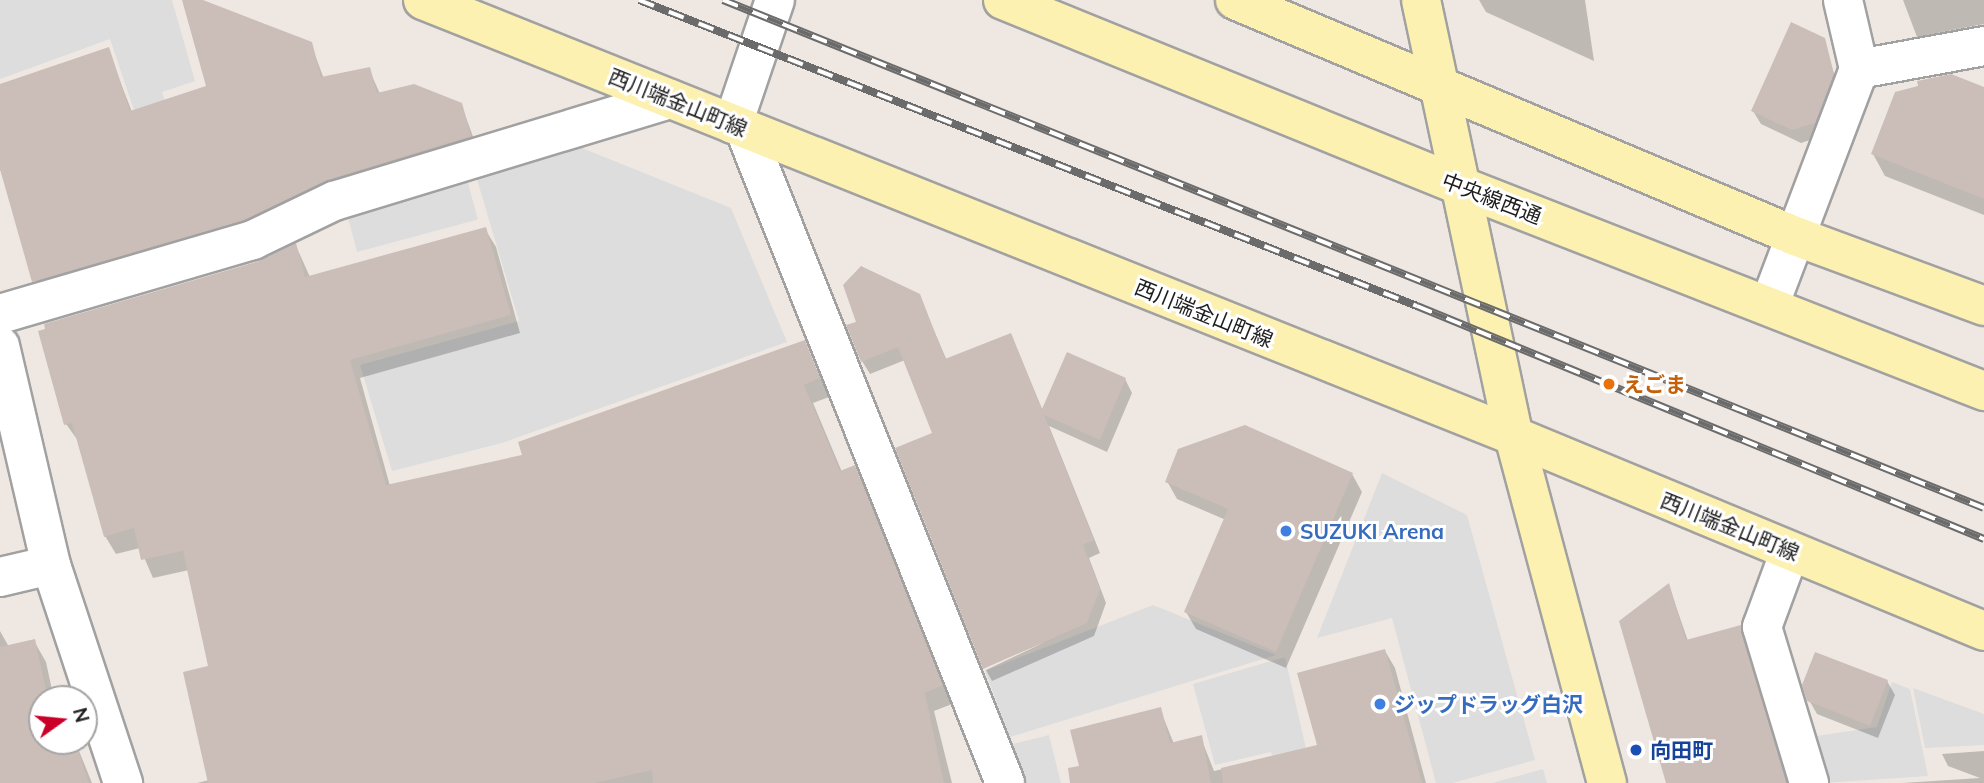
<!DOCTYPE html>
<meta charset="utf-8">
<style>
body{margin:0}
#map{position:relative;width:1984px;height:783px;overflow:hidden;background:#efe8e2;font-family:Mulish,"Noto Sans JP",sans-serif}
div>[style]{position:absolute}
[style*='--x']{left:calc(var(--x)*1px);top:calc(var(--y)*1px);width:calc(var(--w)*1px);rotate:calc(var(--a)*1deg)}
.parking>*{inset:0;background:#ddd;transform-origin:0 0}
.shadow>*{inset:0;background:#0003}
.building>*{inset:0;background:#cbbdb8}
.roads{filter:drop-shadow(2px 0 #a1a1a1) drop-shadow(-2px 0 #a1a1a1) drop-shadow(0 2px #a1a1a1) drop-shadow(0 -2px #a1a1a1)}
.street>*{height:38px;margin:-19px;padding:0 19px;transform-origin:19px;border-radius:19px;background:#fff}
.secondary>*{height:38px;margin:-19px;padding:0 19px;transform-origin:19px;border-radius:19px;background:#fdf1b2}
.rail>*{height:8px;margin-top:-4px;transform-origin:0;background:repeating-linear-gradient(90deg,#fff 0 16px,#6b6b6b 0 32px);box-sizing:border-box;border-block:2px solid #6b6b6b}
.dots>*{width:19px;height:19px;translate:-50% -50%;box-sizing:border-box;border:4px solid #fff;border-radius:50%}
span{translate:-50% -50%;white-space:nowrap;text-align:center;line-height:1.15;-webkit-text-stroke:6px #fff;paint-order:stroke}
.street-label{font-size:21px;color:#1d1d1d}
.food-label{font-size:21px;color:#c56008;font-weight:700}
.left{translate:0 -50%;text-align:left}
.shop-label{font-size:21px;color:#366cbe;font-weight:700}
.transit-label{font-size:21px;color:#164399;font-weight:700}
.north{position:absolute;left:28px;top:685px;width:70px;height:70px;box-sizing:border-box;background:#fff;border:2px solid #a5a5a5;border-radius:50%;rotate:75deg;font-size:19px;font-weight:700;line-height:28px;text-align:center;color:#1d1d1d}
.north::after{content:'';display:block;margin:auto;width:24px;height:32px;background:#ca0029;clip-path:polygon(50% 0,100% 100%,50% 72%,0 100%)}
</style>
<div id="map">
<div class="parking">
<i style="clip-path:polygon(0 0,172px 0,195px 81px,162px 92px,170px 117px,140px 128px,110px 39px,0 79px)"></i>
<i style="clip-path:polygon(577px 146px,731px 208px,787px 342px,502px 443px,392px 471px,360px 365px,519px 321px,476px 176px)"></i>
<i style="left:467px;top:179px;width:42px;height:125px;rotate:75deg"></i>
<i style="clip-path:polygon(1382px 473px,1467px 515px,1535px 760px,1453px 783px,1436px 783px,1392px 618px,1317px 638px)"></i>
<i style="clip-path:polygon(1153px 605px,1276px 655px,1010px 737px,985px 671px)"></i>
<i style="clip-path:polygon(1285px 657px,1314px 783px,1279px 783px,1271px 752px,1215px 765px,1193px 684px)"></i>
<i style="clip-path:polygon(1892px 682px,1910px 689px,1928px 776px,1824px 783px,1809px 737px,1877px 727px)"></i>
<i style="clip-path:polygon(1913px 688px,1984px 714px,1984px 745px,1925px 748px)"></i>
<i style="clip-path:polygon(1049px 735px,1061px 783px,1023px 783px,1013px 744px)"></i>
<i style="clip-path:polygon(1543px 769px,1547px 783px,1492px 783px)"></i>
</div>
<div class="shadow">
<i style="clip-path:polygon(184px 0,198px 0,311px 44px,324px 79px,369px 69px,380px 94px,461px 104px,478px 150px,41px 295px,0 169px,0 86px,108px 50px,132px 112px,208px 87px)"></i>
<i style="clip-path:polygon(1479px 0,1585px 0,1594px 61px,1486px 12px)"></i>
<i style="clip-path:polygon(1903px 0,1984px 0,1984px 24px,1917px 37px)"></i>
<i style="clip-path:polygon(1828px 58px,1840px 89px,1822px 136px,1801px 143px,1761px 124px,1753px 111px)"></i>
<i style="clip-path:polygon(1984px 89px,1984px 215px,1885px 176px,1873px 154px)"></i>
<i style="clip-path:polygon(485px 229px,496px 247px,520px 333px,360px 378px,390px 486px,524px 456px,804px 342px,829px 397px,813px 403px,842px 472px,854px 467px,864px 485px,952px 704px,934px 711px,952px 783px,197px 783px,209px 780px,210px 668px,189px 570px,153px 578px,140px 548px,116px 554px,105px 536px,79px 442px,66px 424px,260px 263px,296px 246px,310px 277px)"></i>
<i style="clip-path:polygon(919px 295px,947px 361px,1010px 335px,1043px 411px,1125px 379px,1132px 393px,1107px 452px,1049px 426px,1100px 553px,1089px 558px,1106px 603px,1094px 636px,992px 681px,986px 670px,1045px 642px,984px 667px,934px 434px,905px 360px,870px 374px,862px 361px)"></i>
<i style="clip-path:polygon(1352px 474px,1362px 492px,1286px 668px,1196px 629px,1186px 612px,1226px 520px,1177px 499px,1167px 481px)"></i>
<i style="clip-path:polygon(1669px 586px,1688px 641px,1740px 627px,1789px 783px,1699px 783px)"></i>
<i style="clip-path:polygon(0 631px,9px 647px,34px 641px,46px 662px,54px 699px,42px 699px,42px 741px,75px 741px,92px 783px,0 783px)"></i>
<i style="clip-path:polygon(1385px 651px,1395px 668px,1426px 783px,1085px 783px,1160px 709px,1174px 744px,1201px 738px,1214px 771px,1319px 746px)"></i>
<i style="clip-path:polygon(1887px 681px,1895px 695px,1878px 738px,1817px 714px,1809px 700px)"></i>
<i style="clip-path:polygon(1984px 751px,1984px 783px,1902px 783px,1980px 778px,1948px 766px,1942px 754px)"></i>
</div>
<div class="building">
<i style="clip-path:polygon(182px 0,203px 0,312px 42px,321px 77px,370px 67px,377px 93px,414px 84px,462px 103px,471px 136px,327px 180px,245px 220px,32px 282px,0 169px,0 84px,109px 47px,130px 111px,206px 86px)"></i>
<i style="clip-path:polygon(1791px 22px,1825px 38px,1834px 74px,1815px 123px,1792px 130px,1751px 111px)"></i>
<i style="clip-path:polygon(1951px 74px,1984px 87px,1984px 199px,1871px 154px,1895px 92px,1918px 86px,1917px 81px)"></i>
<i style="clip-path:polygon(486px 227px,511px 315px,350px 360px,386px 485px,522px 455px,518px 442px,805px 340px,820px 378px,804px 385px,840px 471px,855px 465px,943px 685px,925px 693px,944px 783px,653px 783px,652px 770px,595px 783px,208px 783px,183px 672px,208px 666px,183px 551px,141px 560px,134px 528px,104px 537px,72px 423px,64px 425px,38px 331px,45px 329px,44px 324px,259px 261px,296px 243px,305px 277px)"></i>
<i style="clip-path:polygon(861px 266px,920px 294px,945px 359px,1011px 333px,1042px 409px,1067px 352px,1126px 378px,1100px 440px,1044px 415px,1094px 540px,1083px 545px,1100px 589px,1087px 623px,983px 669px,895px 448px,932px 433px,898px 347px,861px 362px,846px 325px,856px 322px,843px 285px)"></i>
<i style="clip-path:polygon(1245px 425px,1353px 473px,1276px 652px,1184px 612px,1228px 509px,1165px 482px,1178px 449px)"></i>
<i style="clip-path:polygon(1669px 583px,1686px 640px,1741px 625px,1786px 783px,1666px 783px,1619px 621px)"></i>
<i style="clip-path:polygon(35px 639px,48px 699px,42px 699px,42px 741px,75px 741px,89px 783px,0 783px,0 647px)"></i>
<i style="clip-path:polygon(1385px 649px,1422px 783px,1223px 783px,1221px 768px,1317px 745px,1297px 673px)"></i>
<i style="clip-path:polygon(1815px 652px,1888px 680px,1870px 726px,1807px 701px,1802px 685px)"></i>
<i style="clip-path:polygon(1161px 707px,1170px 743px,1202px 735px,1211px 783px,1070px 783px,1068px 768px,1079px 766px,1070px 730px)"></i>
</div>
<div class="roads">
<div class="street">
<i style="--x:1859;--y:69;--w:127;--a:-10.4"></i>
<i style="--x:733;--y:124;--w:131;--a:-71.3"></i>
<i style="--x:744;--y:128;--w:705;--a:68.27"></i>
<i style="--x:1769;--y:306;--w:254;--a:-69.2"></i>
<i style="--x:1859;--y:69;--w:71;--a:-103.1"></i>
<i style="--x:0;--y:314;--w:264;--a:-16.3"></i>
<i style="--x:253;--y:240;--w:90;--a:-25.7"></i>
<i style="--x:334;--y:201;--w:351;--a:-16.9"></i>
<i style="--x:0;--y:346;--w:225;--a:76.9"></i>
<i style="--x:51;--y:565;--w:230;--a:71.7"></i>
<i style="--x:1790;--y:551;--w:81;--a:110.2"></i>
<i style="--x:1762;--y:627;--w:163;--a:73.2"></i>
<i style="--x:0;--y:577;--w:52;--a:-13.2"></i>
</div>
<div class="secondary">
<i style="--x:423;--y:0;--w:1175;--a:21.78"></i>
<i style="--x:1514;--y:436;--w:509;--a:22.53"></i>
<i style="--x:1003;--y:0;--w:497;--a:22.1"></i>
<i style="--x:1463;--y:187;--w:560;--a:21.38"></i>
<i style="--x:1235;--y:0;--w:608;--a:22.85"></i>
<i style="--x:1795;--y:236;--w:202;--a:20.3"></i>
<i style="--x:1421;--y:0;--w:446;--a:78"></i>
<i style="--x:1514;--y:436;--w:359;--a:75"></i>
</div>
</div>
<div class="rail">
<i style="--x:639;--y:0;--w:836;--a:21.47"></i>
<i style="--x:1417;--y:306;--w:613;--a:22.34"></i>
<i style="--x:723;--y:0;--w:1359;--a:21.94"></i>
</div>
<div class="dots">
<i style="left:1609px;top:384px;background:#e8710a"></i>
<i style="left:1286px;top:531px;background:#3f7fe0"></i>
<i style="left:1380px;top:704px;background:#3f7fe0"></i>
<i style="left:1636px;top:750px;background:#1a4fb4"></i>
</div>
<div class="street-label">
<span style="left:678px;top:102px;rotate:22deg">西川端金山町線</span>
<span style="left:1492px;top:198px;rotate:21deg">中央線西通</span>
<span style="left:1204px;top:313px;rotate:22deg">西川端金山町線</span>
<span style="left:1730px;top:526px;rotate:22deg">西川端金山町線</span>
</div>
<div class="food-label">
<span class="left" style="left:1623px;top:384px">えごま</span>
</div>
<div class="shop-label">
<span class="left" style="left:1300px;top:531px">SUZUKI Arena</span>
<span class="left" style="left:1394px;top:704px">ジップドラッグ白沢</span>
</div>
<div class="transit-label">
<span class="left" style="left:1650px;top:750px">向田町</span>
</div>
<div class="north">N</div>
</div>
